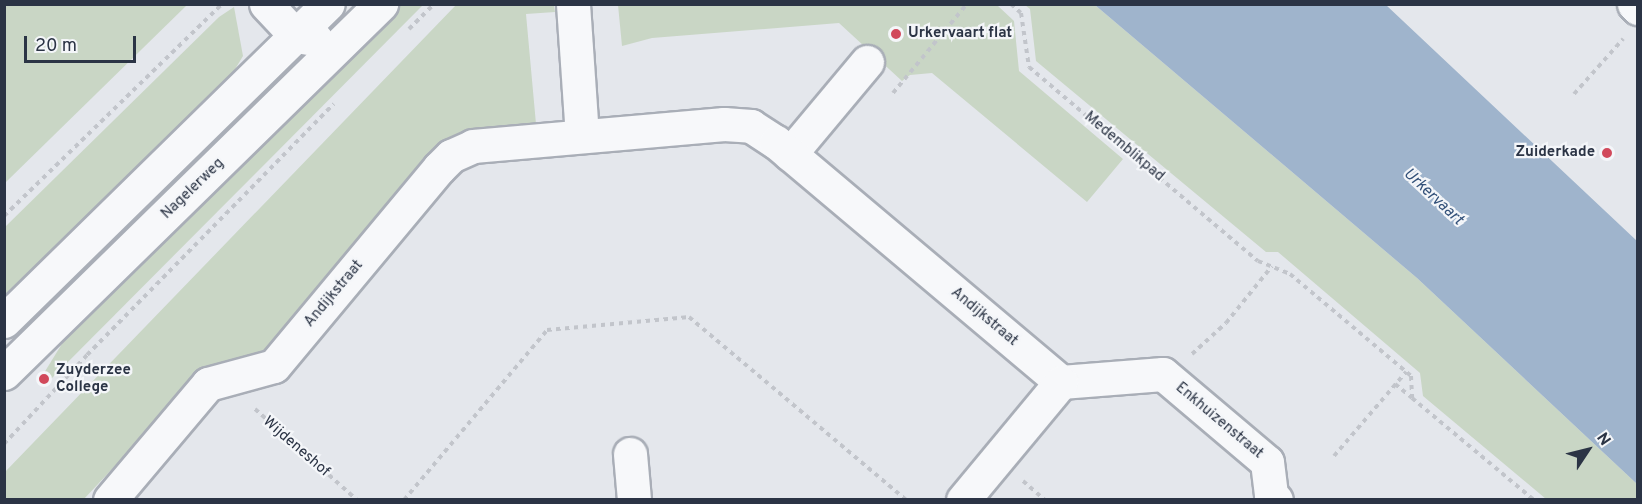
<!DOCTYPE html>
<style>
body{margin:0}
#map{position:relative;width:1642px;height:504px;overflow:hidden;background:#e4e7ec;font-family:Overpass,sans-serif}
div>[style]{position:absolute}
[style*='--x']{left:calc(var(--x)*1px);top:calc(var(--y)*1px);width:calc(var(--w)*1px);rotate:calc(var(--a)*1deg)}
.green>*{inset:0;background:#c9d6c5}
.water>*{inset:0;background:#9fb4cc}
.path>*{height:4px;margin-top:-2px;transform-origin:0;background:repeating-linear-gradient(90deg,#c2c5cb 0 4.5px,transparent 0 9px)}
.roads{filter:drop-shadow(2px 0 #a9aeb7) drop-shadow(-2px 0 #a9aeb7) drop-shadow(0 2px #a9aeb7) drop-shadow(0 -2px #a9aeb7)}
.minor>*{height:33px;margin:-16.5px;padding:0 16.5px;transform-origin:16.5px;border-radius:16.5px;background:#f7f8fa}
.dots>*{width:16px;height:16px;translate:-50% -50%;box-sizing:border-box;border:3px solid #f4f6f9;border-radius:50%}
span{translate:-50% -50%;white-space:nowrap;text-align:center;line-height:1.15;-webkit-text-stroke:4.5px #f4f6f9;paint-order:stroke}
.poi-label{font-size:15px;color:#2b3445;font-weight:700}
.left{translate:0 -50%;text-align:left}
.right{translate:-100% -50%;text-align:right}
.street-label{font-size:15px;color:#2b3445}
.water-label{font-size:16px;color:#34527a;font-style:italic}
.frame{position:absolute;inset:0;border:6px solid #2b3445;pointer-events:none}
.north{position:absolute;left:1558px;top:420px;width:60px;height:60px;-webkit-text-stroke:4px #f4f6f9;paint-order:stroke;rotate:55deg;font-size:16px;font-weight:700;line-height:24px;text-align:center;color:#2b3445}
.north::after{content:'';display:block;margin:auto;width:21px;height:27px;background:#2b3445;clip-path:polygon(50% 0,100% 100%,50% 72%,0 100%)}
.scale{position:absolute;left:24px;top:36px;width:112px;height:27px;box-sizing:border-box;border:3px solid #2b3445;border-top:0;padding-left:8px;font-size:18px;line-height:21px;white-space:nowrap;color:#2b3445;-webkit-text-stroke:4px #f4f6f9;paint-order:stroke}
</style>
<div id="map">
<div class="green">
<i style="clip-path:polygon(5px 4px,187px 4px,187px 5px,5px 183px)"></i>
<i style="clip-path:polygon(395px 5px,423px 5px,51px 379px,44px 373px,81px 313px)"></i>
<i style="clip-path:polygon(456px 5px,554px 5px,555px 12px,526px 14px,536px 124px,469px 130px,439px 146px,284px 334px,258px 358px,171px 406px,84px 499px,5px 499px,4px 473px)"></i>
<i style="clip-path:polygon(618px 5px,997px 5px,1014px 21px,1019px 71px,1123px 159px,1087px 202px,932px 73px,910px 75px,902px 81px,839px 23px,652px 38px,622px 46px)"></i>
<i style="clip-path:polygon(1025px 5px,1095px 5px,1417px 278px,1637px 484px,1637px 499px,1546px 499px,1423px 396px,1420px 373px,1278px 252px,1266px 252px,1036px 61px,1030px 9px)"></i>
<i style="clip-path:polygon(234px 7px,243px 56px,217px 99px,5px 306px,5px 227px,219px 17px)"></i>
</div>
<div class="water">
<i style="clip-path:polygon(1095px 5px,1386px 5px,1637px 241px,1637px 484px,1417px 278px)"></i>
</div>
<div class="path">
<i style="--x:1011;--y:4;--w:13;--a:42"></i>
<i style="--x:1021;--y:13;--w:55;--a:81.6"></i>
<i style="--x:1029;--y:67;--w:300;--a:40.3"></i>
<i style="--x:1258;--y:261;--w:35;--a:22"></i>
<i style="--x:1290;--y:274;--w:158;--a:40.1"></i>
<i style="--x:1411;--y:376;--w:22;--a:87"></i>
<i style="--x:1412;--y:398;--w:159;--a:39.9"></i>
<i style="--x:409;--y:29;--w:35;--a:-45"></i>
<i style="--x:893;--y:93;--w:116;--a:-50.3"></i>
<i style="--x:1574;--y:94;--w:74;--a:-48.3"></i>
<i style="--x:4;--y:216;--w:304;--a:-44.2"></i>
<i style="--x:1192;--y:354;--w:46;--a:-42.4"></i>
<i style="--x:1226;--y:323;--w:73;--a:-51.1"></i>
<i style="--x:1395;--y:384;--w:22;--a:39"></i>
<i style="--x:255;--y:409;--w:137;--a:41.7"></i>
<i style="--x:4;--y:444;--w:122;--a:-47"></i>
<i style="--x:87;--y:355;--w:352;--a:-45.5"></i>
<i style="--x:1334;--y:456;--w:111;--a:-49.4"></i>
<i style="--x:1023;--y:481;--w:29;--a:41"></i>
<i style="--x:404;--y:500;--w:222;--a:-49.9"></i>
<i style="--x:547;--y:330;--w:143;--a:-5.2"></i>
<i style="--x:689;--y:317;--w:284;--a:40.1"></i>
</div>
<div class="roads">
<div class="minor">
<i style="--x:266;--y:4;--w:44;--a:46.8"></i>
<i style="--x:296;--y:36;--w:20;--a:9"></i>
<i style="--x:573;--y:4;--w:132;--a:86.1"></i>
<i style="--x:1634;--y:4;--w:6;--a:45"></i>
<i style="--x:790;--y:154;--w:120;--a:-50.1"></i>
<i style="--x:4;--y:321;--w:453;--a:-44.4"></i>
<i style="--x:4;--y:373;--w:528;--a:-44.39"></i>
<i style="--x:1061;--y:382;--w:102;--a:-4.5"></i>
<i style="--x:1163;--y:374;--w:136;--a:40.2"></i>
<i style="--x:1267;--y:462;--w:33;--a:83"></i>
<i style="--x:1271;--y:495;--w:7;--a:45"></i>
<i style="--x:630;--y:454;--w:46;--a:85"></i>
<i style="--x:110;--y:500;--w:152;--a:-49.8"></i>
<i style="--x:208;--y:384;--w:68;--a:-15.3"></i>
<i style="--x:274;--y:366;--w:258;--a:-50.2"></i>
<i style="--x:439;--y:168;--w:17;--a:-45"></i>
<i style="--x:451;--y:156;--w:24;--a:-24"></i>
<i style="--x:473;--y:146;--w:252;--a:-5"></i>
<i style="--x:724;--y:124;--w:27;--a:4"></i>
<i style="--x:751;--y:126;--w:30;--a:33"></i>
<i style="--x:776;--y:142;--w:373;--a:40.1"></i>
<i style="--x:963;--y:500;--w:153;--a:-50.3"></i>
</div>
</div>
<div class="dots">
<i style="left:896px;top:34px;background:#d1495b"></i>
<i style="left:1607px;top:153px;background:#d1495b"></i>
<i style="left:44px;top:379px;background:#d1495b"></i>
</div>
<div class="poi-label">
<span class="left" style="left:908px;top:34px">Urkervaart flat</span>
<span class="right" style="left:1595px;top:153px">Zuiderkade</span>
<span class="left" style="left:56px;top:379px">Zuyderzee<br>College</span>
</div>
<div class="street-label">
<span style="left:1124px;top:147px;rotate:40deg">Medemblikpad</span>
<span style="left:193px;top:189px;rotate:-44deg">Nagelerweg</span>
<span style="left:334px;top:294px;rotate:-50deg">Andijkstraat</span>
<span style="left:984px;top:317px;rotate:40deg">Andijkstraat</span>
<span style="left:1219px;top:421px;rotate:40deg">Enkhuizenstraat</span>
<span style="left:296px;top:447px;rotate:41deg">Wijdeneshof</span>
</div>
<div class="water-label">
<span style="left:1433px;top:197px;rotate:43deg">Urkervaart</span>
</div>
<div class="frame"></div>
<div class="north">N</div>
<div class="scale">20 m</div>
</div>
